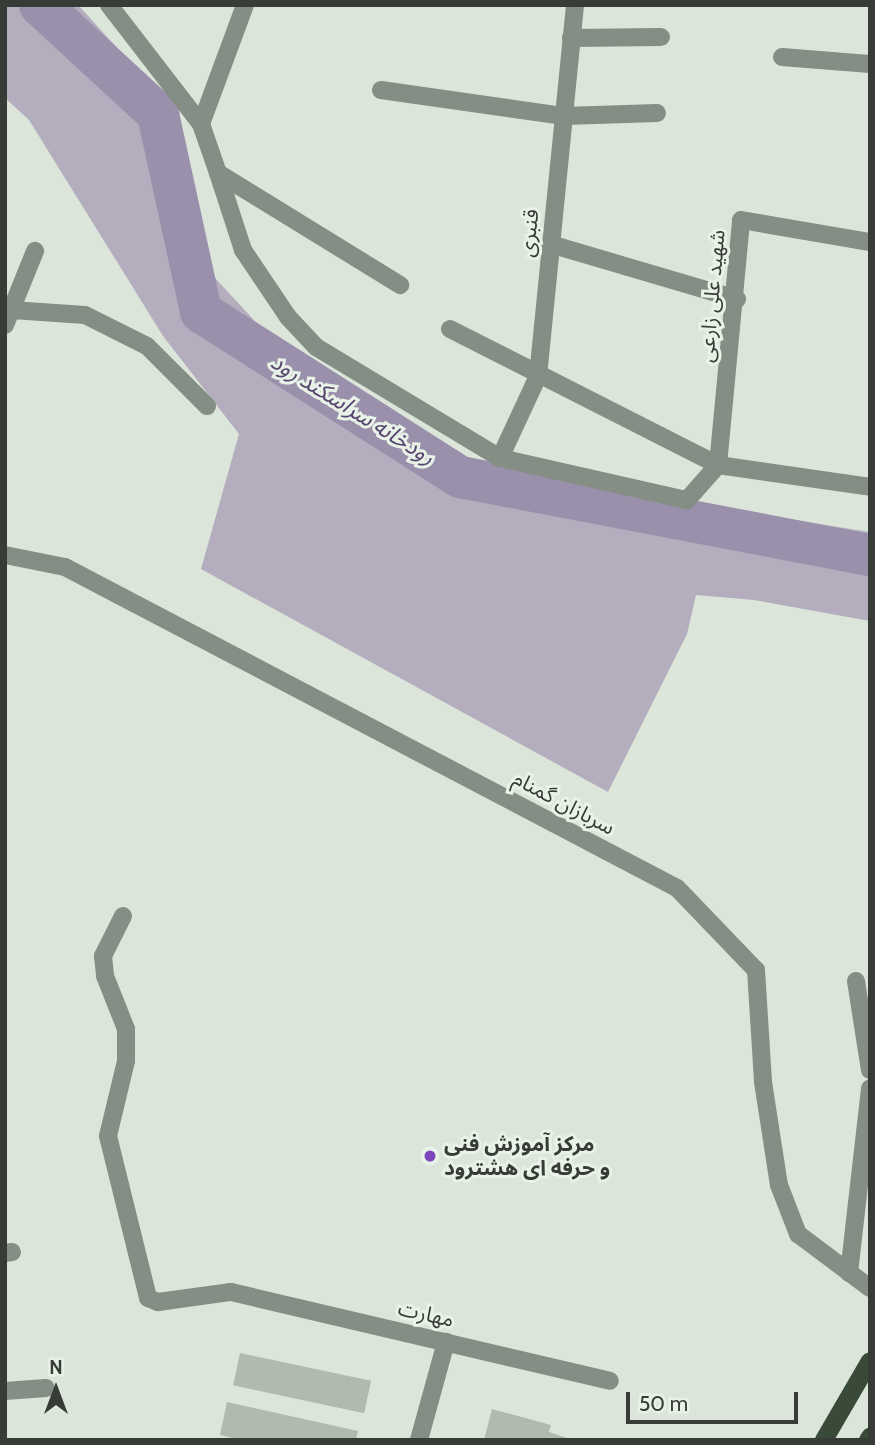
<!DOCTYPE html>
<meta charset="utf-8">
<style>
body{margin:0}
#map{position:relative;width:875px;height:1445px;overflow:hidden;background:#dbe5da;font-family:Cabin,"Noto Sans Arabic",sans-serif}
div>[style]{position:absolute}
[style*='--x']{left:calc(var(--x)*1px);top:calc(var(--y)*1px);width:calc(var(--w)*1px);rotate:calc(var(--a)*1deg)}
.green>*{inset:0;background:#b4adbe}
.river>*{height:42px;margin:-21px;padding:0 21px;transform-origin:21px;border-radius:21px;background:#9a90ab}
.building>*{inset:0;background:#b0baaf;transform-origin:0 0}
.minor>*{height:18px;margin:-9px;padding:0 9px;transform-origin:9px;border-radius:9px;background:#858e84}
.major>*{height:18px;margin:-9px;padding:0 9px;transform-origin:9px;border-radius:9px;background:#3a4a39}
.dots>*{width:19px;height:19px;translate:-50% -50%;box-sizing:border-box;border:4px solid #e8f2e7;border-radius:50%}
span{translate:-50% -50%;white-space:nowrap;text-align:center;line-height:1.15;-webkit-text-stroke:6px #e8f2e7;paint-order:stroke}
.street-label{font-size:21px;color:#383c37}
.poi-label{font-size:21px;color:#383c37;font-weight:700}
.left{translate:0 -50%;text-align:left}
.water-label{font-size:23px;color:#584671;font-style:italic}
.frame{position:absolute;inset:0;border:7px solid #383c37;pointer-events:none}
.north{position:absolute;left:21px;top:1354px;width:70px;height:70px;-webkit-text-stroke:5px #e8f2e7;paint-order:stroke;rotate:0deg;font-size:19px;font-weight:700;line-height:28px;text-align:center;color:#383c37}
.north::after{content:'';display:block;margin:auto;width:24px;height:32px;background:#383c37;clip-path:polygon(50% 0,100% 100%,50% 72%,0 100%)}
.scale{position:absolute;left:626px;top:1392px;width:172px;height:32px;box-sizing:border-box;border:4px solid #383c37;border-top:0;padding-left:9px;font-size:21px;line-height:24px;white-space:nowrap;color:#383c37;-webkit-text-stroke:5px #e8f2e7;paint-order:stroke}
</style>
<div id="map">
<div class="green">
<i style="clip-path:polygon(5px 5px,78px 5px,164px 99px,215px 278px,276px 344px,468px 469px,870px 532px,870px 621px,754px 600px,696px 595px,687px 634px,608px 792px,201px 569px,239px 434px,163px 336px,29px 120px,5px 98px)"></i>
</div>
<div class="river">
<i style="--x:40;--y:5;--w:161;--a:42.7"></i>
<i style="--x:158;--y:114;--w:203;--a:77.7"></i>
<i style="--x:201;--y:312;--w:307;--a:32.5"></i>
<i style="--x:460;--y:477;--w:417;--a:10.8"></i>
</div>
<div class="building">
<i style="left:240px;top:1353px;width:134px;height:33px;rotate:12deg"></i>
<i style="clip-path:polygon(227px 1402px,358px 1431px,356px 1440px,241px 1440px,220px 1435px)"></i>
<i style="clip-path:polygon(492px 1409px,551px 1425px,549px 1432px,573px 1440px,484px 1440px)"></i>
</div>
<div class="minor">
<i style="--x:109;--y:5;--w:150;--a:52.3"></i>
<i style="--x:201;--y:124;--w:52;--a:70.9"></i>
<i style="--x:218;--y:173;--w:214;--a:31.6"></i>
<i style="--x:571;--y:38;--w:90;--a:-0.6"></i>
<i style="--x:782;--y:57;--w:88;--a:4.5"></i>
<i style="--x:381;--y:90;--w:185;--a:8.1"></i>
<i style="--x:564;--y:116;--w:93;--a:-1.8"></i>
<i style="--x:201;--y:124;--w:127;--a:-69.7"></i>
<i style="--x:218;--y:173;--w:81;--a:72"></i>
<i style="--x:243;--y:250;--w:81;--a:56.1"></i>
<i style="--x:288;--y:317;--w:41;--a:47"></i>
<i style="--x:316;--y:347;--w:215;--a:31.1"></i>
<i style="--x:500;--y:458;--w:192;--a:12.7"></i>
<i style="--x:687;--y:500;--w:47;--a:-48.5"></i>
<i style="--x:718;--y:465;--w:246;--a:-84.6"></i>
<i style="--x:741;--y:220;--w:131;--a:9.7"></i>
<i style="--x:550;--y:244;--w:195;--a:16.4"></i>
<i style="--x:12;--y:310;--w:73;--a:3.9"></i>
<i style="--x:85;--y:315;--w:69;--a:26.6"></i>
<i style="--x:147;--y:346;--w:85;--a:45"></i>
<i style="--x:5;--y:325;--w:80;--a:-67.9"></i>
<i style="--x:450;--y:329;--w:301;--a:26.9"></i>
<i style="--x:718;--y:465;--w:154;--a:8.2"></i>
<i style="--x:500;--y:458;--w:90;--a:-65.1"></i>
<i style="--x:538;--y:376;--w:373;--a:-84.3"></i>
<i style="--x:5;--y:555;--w:61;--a:11.3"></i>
<i style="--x:65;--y:567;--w:691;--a:27.68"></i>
<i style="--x:677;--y:888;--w:114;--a:46.1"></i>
<i style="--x:756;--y:970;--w:112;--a:86.4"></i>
<i style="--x:763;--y:1082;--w:104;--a:81.2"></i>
<i style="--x:779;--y:1185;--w:53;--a:68.8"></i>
<i style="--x:798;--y:1234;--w:90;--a:36.9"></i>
<i style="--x:123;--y:916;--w:45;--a:116.6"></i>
<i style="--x:103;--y:956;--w:20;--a:84"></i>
<i style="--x:105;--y:976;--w:57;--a:68.4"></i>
<i style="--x:126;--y:1029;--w:32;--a:90"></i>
<i style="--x:126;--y:1061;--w:77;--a:103.5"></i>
<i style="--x:108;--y:1136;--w:167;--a:76.1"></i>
<i style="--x:148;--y:1298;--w:11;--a:22"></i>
<i style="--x:158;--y:1302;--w:74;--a:-7.8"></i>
<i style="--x:231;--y:1292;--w:389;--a:13.2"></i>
<i style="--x:856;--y:981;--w:90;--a:81.1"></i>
<i style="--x:5;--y:1253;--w:7;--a:-8"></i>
<i style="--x:849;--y:1273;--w:186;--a:-83.5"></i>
<i style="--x:5;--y:1391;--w:41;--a:-4.2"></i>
<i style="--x:419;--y:1440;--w:102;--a:-74.6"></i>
</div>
<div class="major">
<i style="--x:824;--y:1440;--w:91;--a:-59.8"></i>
<i style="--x:868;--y:1440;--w:4;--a:-56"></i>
</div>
<div class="dots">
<i style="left:430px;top:1156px;background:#7d44bb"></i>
</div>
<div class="street-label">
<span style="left:529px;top:233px;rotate:-84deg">قنبری</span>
<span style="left:712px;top:296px;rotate:-85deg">شهيد علی زارعی</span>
<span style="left:564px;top:803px;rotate:28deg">سربازان گمنام</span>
<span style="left:426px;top:1314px;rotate:13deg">مهارت</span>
</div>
<div class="poi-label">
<span class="left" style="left:444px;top:1156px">مرکز آموزش فنی<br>و حرفه ای هشترود</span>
</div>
<div class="water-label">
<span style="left:353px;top:409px;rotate:32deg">رودخانه سراسکند رود</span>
</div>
<div class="frame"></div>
<div class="north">N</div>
<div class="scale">50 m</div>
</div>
